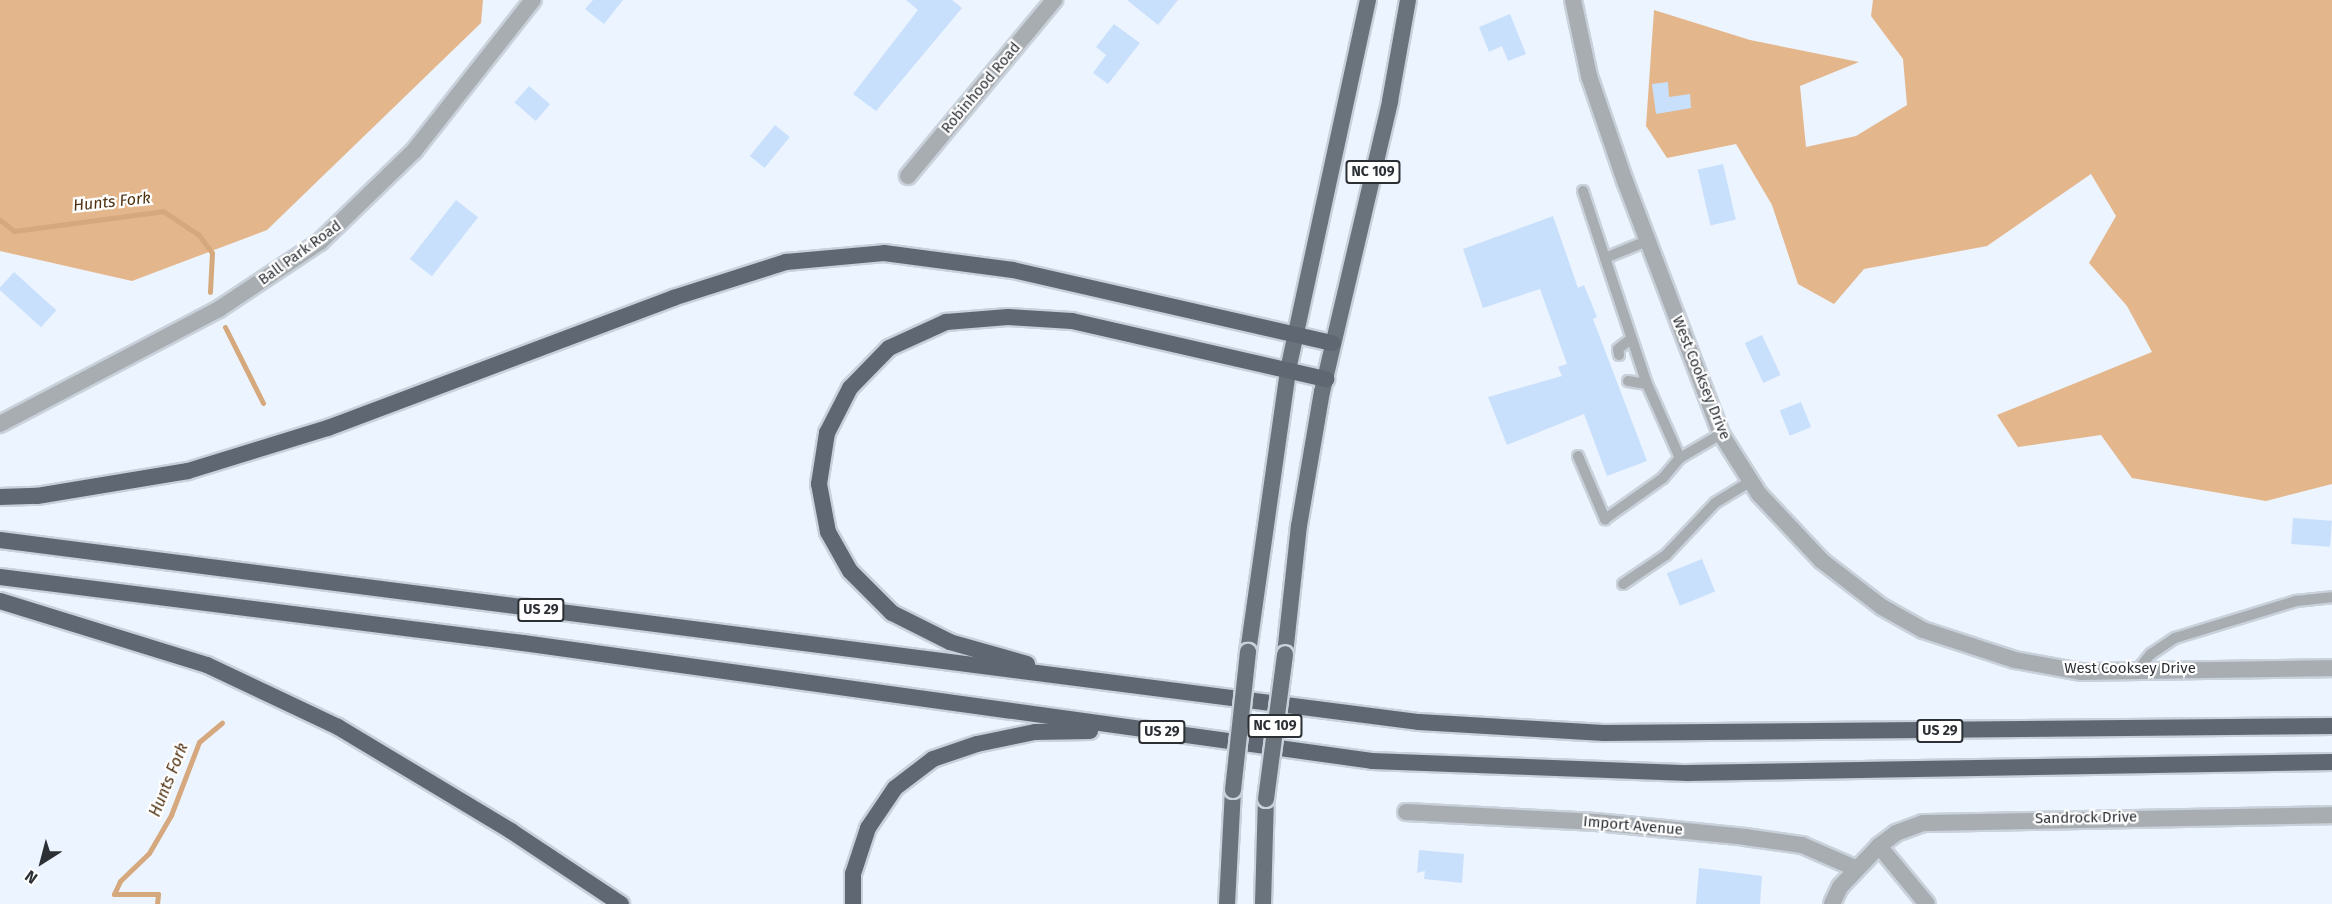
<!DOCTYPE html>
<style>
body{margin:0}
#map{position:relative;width:2332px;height:904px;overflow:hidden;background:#ecf4ff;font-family:"Fira Sans",sans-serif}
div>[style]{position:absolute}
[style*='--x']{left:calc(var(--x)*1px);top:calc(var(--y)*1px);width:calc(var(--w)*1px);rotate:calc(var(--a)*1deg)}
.forest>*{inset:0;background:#e4b68b}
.stream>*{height:5px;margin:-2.5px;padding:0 2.5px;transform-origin:2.5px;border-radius:2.5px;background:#d5a87e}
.building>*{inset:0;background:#c9e0fd;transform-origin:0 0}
.roads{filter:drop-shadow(2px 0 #c9d1db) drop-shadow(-2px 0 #c9d1db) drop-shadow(0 2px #c9d1db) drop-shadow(0 -2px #c9d1db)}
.service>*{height:10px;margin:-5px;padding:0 5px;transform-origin:5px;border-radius:5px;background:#a8adb2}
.minor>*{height:16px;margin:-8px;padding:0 8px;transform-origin:8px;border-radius:8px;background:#a8adb2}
.tertiary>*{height:16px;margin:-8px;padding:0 8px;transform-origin:8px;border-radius:8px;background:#a8adb2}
.primary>*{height:16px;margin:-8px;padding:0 8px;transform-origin:8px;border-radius:8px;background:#6a727b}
.trunk>*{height:16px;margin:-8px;padding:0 8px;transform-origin:8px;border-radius:8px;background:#5f6872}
.bridges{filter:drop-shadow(2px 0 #c9d1db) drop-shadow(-2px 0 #c9d1db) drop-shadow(0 2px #c9d1db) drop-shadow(0 -2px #c9d1db)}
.primary-bridge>*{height:16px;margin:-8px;padding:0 8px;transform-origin:8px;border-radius:8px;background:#6a727b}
span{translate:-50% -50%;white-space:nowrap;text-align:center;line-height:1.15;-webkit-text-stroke:4.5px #fff;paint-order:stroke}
.shield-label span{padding:2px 4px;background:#fff;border:2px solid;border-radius:4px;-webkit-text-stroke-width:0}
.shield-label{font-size:14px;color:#2c3035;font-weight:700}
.street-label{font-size:15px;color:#2c3035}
.water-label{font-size:16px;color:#4f300f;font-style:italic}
.north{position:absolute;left:12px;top:832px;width:60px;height:60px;-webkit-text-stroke:4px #fff;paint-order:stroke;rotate:216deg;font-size:16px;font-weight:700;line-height:24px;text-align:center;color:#2c3035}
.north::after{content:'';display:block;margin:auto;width:21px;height:27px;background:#2c3035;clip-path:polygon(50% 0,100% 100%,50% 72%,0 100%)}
</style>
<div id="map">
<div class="forest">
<i style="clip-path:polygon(0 0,483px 0,481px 23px,267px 230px,132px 281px,0 251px)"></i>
<i style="clip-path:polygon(1873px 0,2332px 0,2332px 484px,2266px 501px,2132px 478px,2101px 435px,2018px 447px,1997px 415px,2152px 352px,2127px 306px,2089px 263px,2116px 216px,2091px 174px,1987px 246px,1864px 269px,1834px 304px,1798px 284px,1772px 205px,1736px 144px,1667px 158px,1646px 126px,1654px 10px,1750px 40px,1859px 62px,1800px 86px,1806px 147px,1856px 136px,1907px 105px,1903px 59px,1871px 16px)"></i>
</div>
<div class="stream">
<i style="--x:0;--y:220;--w:18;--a:38"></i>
<i style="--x:14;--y:231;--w:150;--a:-7.6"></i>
<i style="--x:163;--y:211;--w:43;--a:33.7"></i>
<i style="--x:199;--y:235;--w:22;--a:54"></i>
<i style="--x:212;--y:253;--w:39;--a:93"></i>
<i style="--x:225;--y:327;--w:85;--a:63.4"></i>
<i style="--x:157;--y:904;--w:10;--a:-84"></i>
<i style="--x:158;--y:894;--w:44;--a:180"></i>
<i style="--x:114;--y:894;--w:14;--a:-65"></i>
<i style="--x:120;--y:881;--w:40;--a:-44"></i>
<i style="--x:149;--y:853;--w:44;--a:-59.9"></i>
<i style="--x:171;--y:815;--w:78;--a:-69"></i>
<i style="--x:199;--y:742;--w:30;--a:-40"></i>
</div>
<div class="building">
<i style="clip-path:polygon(593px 0,623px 0,604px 24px,585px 9px)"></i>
<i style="clip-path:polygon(906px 0,952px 0,962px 8px,876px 111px,853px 94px,918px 10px)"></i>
<i style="clip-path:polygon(1127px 0,1178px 0,1158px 25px)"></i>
<i style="clip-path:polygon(1510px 14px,1526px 54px,1508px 61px,1502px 46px,1489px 52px,1479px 27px)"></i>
<i style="clip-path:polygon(1114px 24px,1140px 43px,1108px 84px,1093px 73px,1106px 55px,1096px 47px)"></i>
<i style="clip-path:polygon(1668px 82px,1669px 97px,1690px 94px,1691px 108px,1656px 114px,1652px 84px)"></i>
<i style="left:529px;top:86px;width:28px;height:22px;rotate:41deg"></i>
<i style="left:775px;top:125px;width:19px;height:40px;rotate:39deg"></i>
<i style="left:1723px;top:164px;width:57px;height:26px;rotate:77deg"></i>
<i style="left:456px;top:200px;width:28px;height:75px;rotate:38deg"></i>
<i style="clip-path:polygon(1553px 216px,1578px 288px,1584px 285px,1597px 317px,1593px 319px,1647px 461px,1607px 476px,1584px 414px,1507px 445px,1488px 397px,1562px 376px,1558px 367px,1567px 364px,1540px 289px,1483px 308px,1463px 249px)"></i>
<i style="left:14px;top:272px;width:57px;height:23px;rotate:42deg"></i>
<i style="left:1762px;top:335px;width:44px;height:19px;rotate:65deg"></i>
<i style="left:1801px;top:402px;width:27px;height:23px;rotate:68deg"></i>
<i style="left:2293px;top:518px;width:39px;height:26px;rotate:4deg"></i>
<i style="left:1702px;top:559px;width:35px;height:38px;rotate:68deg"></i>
<i style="clip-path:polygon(1419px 850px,1464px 854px,1462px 883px,1424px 879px,1425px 871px,1417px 873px)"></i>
<i style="clip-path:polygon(1699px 868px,1762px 876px,1760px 904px,1696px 904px)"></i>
</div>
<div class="roads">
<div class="service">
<i style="--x:1583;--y:191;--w:71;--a:71.8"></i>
<i style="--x:1647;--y:241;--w:45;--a:158"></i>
<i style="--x:1605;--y:258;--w:133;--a:71.6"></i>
<i style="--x:1647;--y:384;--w:81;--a:66"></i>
<i style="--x:1680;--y:458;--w:48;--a:-30.3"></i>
<i style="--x:1619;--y:355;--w:6;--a:-99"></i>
<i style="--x:1618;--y:349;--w:16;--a:-38"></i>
<i style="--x:1628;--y:381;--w:19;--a:9"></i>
<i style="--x:1578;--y:456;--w:69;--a:66.8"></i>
<i style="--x:1605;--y:519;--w:71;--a:-35.3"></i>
<i style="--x:1663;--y:478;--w:26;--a:-50"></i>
<i style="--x:1623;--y:584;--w:52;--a:-34"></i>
<i style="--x:1666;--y:555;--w:71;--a:-46.7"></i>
<i style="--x:1715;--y:503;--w:42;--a:-31.4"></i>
<i style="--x:2137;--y:671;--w:22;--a:-51"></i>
<i style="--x:2151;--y:654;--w:29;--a:-34"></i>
<i style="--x:2175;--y:638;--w:127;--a:-17"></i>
<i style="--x:2296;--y:601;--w:36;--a:-6"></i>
</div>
<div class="minor">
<i style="--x:908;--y:176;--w:229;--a:-50.3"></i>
<i style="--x:0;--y:424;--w:247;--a:-27.7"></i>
<i style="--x:219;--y:309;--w:121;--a:-33.6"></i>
<i style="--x:320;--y:242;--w:131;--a:-44.1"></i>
<i style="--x:414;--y:151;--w:192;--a:-51.8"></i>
<i style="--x:1406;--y:812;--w:190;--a:3"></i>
<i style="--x:1596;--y:822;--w:150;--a:5.7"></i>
<i style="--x:1745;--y:837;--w:58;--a:8"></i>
<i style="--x:1802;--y:845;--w:58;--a:23.5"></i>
<i style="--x:1879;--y:846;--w:75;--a:50.4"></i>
<i style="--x:1832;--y:904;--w:19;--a:-65"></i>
<i style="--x:1840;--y:887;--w:57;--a:-46.4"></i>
<i style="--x:1879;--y:846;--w:21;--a:-37"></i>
<i style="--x:1896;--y:833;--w:29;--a:-20"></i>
<i style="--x:1923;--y:823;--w:409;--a:-1.1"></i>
</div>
<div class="tertiary">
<i style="--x:1573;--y:0;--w:78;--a:78.1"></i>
<i style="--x:1589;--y:76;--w:111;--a:71.1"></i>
<i style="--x:1625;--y:181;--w:271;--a:69.2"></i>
<i style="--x:1721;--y:434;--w:71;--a:57.7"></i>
<i style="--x:1759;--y:494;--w:92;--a:46.8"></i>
<i style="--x:1822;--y:561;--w:76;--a:37.5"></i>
<i style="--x:1882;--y:607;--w:47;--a:29.3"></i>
<i style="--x:1923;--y:630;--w:97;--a:18.1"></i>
<i style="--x:2015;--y:660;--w:68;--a:10.2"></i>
<i style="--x:2082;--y:672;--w:250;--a:-0.9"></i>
</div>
<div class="primary">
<i style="--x:1248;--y:652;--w:285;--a:-81.9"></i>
<i style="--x:1288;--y:370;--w:379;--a:-77.8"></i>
<i style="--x:1285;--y:654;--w:129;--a:-83.8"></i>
<i style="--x:1299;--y:526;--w:136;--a:-80.3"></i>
<i style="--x:1322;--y:392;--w:299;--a:-76.8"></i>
<i style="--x:1390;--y:101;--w:103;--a:-79.9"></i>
<i style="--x:1227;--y:904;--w:114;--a:-87"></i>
<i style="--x:1263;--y:904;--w:105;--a:-88.4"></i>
</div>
<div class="trunk">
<i style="--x:0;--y:497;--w:37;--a:-2"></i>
<i style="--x:37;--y:496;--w:153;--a:-9.4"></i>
<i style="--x:188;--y:471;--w:146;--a:-17.1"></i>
<i style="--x:328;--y:428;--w:369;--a:-20.6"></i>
<i style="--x:673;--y:298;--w:119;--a:-17.7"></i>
<i style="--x:786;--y:262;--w:98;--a:-5.2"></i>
<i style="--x:884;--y:253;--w:130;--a:7.5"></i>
<i style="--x:1013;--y:270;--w:328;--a:12.9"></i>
<i style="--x:0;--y:540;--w:1431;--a:7.31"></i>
<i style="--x:1419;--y:722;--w:185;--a:3.4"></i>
<i style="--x:1604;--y:733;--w:728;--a:-0.55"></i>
<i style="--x:0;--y:577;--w:527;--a:7.19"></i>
<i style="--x:523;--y:643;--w:857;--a:7.91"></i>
<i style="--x:1372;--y:761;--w:316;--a:2.2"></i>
<i style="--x:1688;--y:773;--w:644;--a:-0.98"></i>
<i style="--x:0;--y:601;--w:217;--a:17.2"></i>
<i style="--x:207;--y:665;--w:145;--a:25.3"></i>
<i style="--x:338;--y:727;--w:202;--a:31"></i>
<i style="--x:511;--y:831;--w:132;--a:33.6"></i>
<i style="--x:1027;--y:664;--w:80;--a:-164.1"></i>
<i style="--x:950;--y:642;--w:65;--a:-153.4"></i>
<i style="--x:892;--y:613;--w:59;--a:-135"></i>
<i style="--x:850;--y:571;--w:45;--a:-119.4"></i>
<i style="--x:828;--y:532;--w:49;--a:-100.6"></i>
<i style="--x:819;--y:484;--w:52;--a:-81.1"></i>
<i style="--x:827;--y:433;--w:51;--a:-62.9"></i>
<i style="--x:850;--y:388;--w:56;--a:-45.7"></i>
<i style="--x:889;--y:348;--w:63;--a:-24.5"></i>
<i style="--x:946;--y:322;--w:62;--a:-4.6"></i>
<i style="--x:1008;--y:317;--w:64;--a:3.6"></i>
<i style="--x:1072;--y:321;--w:261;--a:12.9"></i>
<i style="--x:853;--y:904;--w:30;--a:-90"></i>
<i style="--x:853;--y:874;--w:48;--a:-71.9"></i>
<i style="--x:868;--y:828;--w:48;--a:-56"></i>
<i style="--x:895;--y:788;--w:48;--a:-37.3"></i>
<i style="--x:933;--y:759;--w:46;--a:-18.8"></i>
<i style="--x:977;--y:744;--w:59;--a:-11.7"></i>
<i style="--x:1035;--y:732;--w:55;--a:-1"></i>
</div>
</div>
<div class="bridges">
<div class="primary-bridge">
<i style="--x:1233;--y:790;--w:139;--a:-83.8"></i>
<i style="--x:1266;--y:799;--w:146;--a:-82.5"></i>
</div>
</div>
<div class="shield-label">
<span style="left:1373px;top:172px">NC 109</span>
<span style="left:541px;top:610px">US 29</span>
<span style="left:1275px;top:726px">NC 109</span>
<span style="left:1940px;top:731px">US 29</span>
<span style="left:1162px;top:732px">US 29</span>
</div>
<div class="street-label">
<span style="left:981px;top:88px;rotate:-50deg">Robinhood Road</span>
<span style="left:300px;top:253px;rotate:-36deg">Ball Park Road</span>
<span style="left:1701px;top:378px;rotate:68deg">West Cooksey Drive</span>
<span style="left:2130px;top:669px">West Cooksey Drive</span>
<span style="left:2086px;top:818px;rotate:-1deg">Sandrock Drive</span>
<span style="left:1633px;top:826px;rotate:5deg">Import Avenue</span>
</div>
<div class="water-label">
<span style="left:112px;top:202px;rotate:-6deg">Hunts Fork</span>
<span style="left:169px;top:780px;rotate:-68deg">Hunts Fork</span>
</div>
<div class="north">N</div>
</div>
